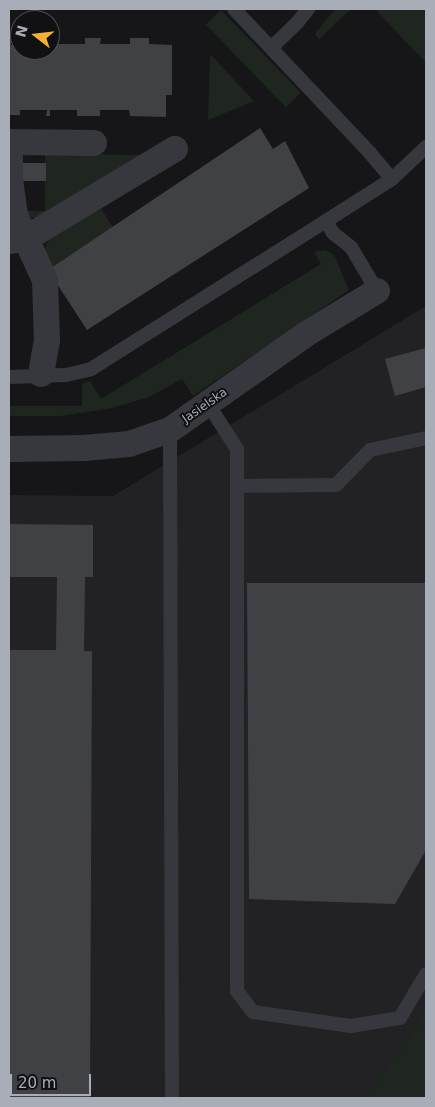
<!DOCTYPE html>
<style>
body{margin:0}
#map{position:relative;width:435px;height:1107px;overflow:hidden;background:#161618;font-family:"DejaVu Sans",sans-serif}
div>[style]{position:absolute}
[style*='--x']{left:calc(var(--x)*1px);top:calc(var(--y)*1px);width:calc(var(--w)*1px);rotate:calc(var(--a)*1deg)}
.built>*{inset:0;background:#222225}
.green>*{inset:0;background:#1e261f;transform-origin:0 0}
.building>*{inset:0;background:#404145;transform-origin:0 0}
.lane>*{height:14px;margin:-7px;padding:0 7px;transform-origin:7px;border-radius:7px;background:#37383d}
.street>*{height:26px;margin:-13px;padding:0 13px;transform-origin:13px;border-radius:13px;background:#37383d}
span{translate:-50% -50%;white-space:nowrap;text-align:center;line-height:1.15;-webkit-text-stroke:4px #111113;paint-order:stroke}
.street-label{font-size:12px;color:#a8adb8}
.frame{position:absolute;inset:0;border:10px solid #a8adb8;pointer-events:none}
.north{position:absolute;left:10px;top:10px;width:50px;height:50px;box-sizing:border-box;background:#111113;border:1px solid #4d4f55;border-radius:50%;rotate:286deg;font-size:14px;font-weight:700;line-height:20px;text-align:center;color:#a8adb8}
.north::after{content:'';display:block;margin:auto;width:18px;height:22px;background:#f2b134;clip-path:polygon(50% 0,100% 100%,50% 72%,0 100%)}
.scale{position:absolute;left:10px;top:1074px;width:81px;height:22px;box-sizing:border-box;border:2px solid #a8adb8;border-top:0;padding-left:6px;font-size:15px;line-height:18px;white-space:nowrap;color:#a8adb8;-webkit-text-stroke:4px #111113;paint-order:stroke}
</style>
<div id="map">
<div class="built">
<i style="clip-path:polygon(426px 306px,426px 1005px,413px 1032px,364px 1098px,9px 1098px,9px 495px,113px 496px)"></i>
</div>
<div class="green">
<i style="clip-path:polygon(335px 9px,351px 9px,319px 39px,315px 34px)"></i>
<i style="clip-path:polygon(375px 9px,426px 9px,426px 63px)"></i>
<i style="left:221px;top:10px;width:115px;height:21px;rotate:46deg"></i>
<i style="clip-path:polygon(210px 54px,254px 101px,208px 120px)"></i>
<i style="clip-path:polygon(45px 153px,124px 155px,143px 155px,35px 218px,27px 216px,23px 211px,45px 211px)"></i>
<i style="clip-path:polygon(100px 207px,113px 227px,48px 270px,45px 249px,48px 241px,53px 235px)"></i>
<i style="clip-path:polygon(325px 250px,334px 255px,349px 290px,193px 396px,182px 379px,149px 397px,112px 408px,61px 416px,9px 416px,9px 406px,82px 406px,82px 384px,90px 381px,101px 399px,321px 264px,314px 252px)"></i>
<i style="clip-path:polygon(426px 1005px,426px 1098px,364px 1098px,413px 1032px)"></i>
</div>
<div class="building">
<i style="clip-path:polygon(9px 37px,11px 37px,11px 45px,20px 45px,20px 50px,50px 50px,50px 44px,85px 44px,85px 38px,101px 38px,100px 44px,130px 44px,130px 38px,149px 38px,149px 44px,172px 45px,172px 95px,166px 95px,166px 117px,130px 116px,129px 110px,100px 110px,100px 116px,77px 116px,77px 110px,50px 110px,50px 116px,46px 116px,47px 110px,20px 110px,20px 115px,9px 115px)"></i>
<i style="clip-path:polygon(260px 128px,273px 149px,285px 141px,309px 188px,87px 330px,48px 270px)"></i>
<i style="left:23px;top:163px;width:23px;height:18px"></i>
<i style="clip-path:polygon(426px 348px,426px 387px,395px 396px,385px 359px)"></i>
<i style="clip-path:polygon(9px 524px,93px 525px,93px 577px,85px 577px,84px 651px,92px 651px,90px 1098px,9px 1098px,9px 650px,56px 650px,57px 577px,9px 577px)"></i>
<i style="clip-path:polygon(247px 583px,426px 583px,426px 850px,395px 904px,249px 899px)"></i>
</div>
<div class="lane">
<i style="--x:234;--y:9;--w:198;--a:46.6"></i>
<i style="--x:370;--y:153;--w:34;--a:50"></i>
<i style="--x:271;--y:48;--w:36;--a:-44"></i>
<i style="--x:297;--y:23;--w:18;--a:-52"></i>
<i style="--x:326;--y:221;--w:78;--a:-32.5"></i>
<i style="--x:392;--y:179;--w:47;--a:-43.3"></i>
<i style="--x:9;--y:377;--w:57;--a:-2"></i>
<i style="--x:66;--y:375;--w:26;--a:-13"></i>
<i style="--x:91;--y:369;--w:278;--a:-32.2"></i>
<i style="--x:326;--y:221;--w:14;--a:60"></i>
<i style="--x:333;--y:233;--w:23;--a:38"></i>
<i style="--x:351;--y:247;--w:51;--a:59.4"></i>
<i style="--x:208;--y:404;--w:54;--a:57.2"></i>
<i style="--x:237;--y:449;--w:542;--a:90"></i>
<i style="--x:237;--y:991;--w:26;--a:53"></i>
<i style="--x:253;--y:1012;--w:99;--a:8.1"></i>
<i style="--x:351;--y:1026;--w:50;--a:-9.3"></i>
<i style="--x:400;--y:1018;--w:51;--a:-59.4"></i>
<i style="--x:170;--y:430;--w:668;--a:89.83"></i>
<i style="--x:238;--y:486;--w:98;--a:-0.6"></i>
<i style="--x:336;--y:485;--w:49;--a:-45.8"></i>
<i style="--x:370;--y:450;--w:57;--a:-12.1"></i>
</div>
<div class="street">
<i style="--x:9;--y:241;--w:16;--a:-7"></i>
<i style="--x:25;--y:239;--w:175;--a:-31"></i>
<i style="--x:41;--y:374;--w:34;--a:-80"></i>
<i style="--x:47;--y:341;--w:61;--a:-91.9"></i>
<i style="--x:45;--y:280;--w:72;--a:-114.8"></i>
<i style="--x:15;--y:215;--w:35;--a:-98"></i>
<i style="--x:10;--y:180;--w:38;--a:-90"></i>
<i style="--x:10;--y:142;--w:84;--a:0.7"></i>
<i style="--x:9;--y:449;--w:75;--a:-0.8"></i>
<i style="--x:84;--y:448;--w:45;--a:-5.1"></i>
<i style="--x:129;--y:444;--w:43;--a:-18.9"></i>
<i style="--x:170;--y:430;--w:166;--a:-35.2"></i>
<i style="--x:306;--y:334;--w:83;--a:-31.2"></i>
</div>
<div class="street-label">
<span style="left:205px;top:406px;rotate:-35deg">Jasielska</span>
</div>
<div class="frame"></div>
<div class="north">N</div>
<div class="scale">20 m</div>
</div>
